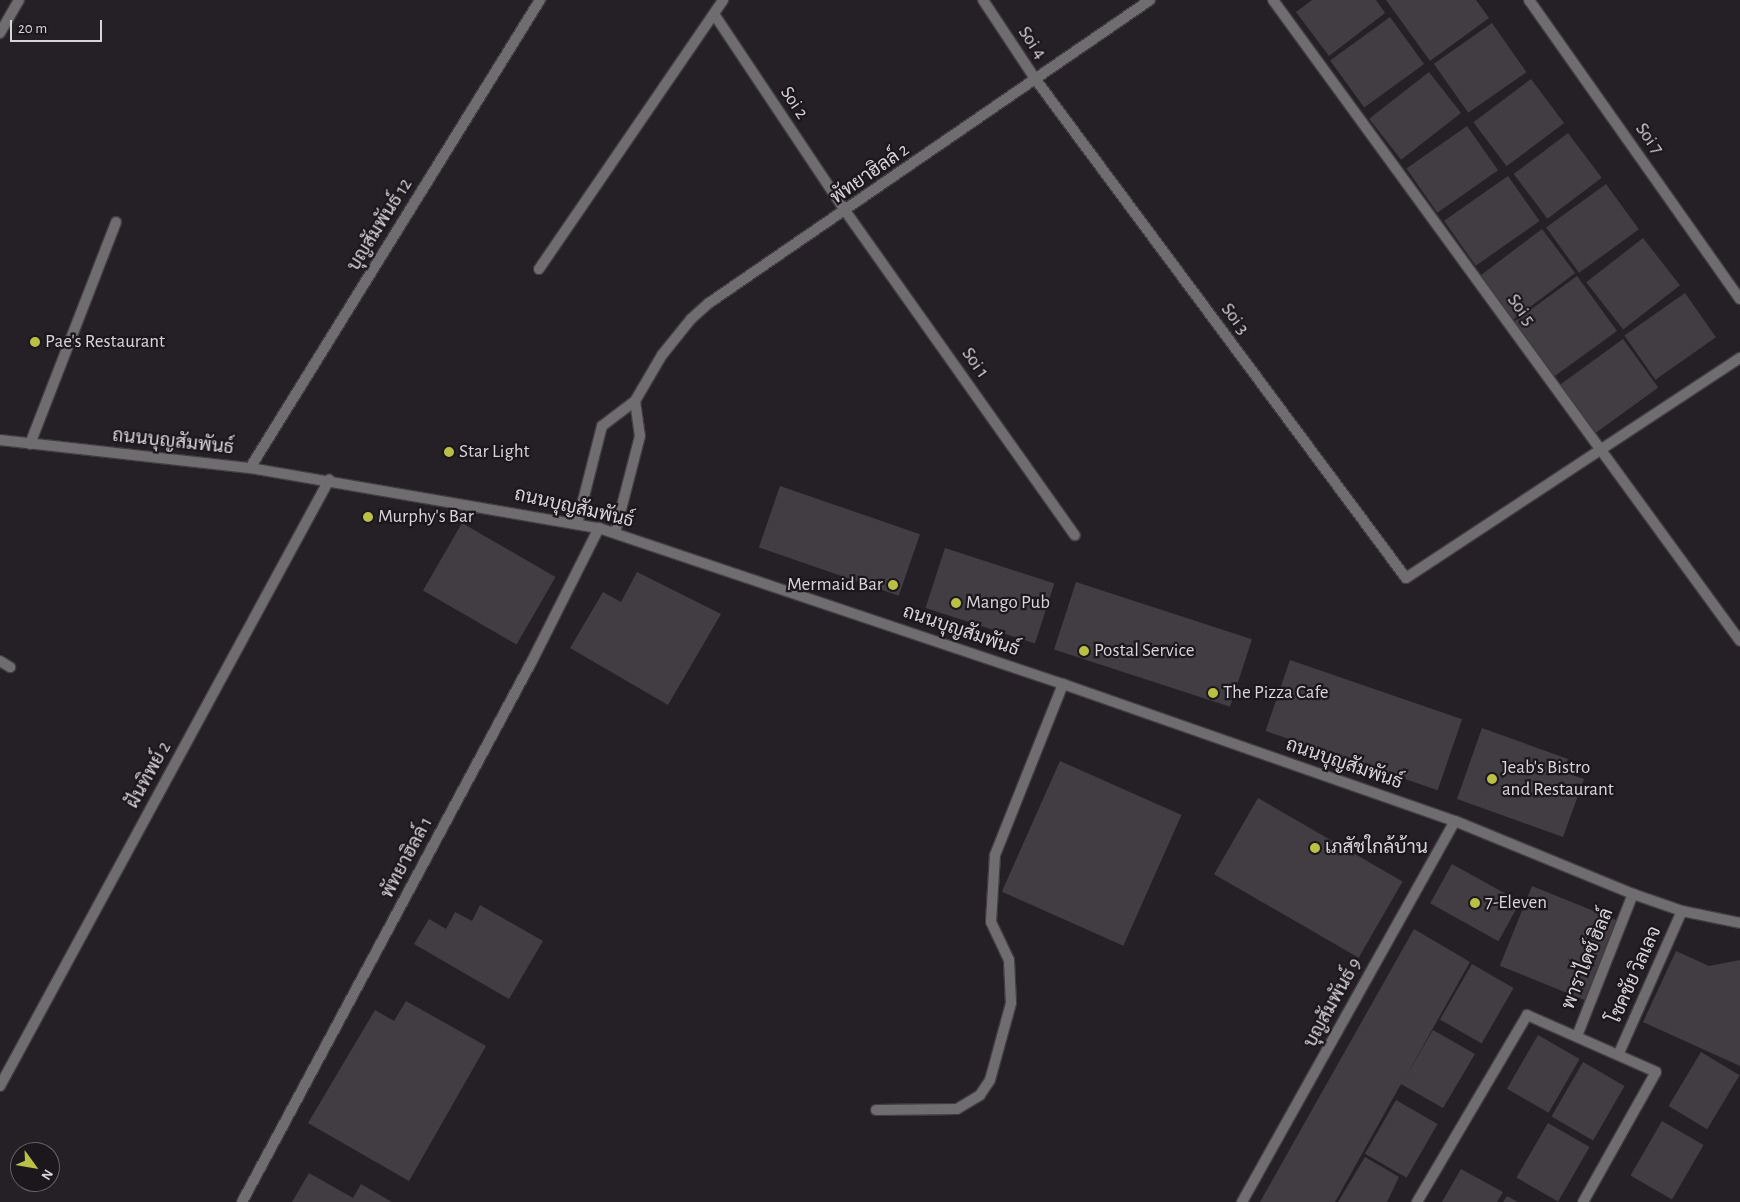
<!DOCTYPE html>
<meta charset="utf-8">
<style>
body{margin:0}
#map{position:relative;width:1740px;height:1202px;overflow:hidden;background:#252025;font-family:"Alegreya Sans",Sarabun,sans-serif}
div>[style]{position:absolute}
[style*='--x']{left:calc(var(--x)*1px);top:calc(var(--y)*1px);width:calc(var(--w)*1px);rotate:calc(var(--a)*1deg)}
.building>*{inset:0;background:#423d43;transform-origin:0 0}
.roads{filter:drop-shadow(1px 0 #423d42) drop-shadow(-1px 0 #423d42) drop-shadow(0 1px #423d42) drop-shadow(0 -1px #423d42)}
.service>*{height:10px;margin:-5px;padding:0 5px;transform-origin:5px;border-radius:5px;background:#6f6d70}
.minor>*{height:10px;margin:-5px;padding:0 5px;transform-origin:5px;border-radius:5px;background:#6f6d70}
.tertiary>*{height:10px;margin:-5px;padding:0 5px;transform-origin:5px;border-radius:5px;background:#6f6d70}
.dots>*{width:14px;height:14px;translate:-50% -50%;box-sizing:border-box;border:2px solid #1b171c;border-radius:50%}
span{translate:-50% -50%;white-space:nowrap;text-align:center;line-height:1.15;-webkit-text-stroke:4.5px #1b171c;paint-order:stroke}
.street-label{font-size:19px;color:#d8d5d9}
.poi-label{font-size:19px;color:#d8d5d9}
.left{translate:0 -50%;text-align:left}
.right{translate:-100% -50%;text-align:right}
.north{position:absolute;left:10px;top:1142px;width:50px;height:50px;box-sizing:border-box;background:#1b171c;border:1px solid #676368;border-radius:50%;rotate:122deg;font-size:14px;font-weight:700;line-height:20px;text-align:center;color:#d8d5d9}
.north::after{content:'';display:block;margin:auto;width:18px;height:22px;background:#bac046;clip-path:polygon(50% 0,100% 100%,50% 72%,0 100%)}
.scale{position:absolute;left:10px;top:20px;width:92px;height:22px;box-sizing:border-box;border:2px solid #d8d5d9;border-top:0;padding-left:6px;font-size:15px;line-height:18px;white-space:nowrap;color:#d8d5d9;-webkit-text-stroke:4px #1b171c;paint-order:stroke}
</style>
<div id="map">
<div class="building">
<i style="clip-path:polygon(1312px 0,1376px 0,1385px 13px,1329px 56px,1296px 12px)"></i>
<i style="clip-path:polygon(1386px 0,1476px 0,1489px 18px,1430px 61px)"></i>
<i style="left:1390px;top:17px;width:58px;height:74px;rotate:54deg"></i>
<i style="left:1492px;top:23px;width:60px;height:71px;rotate:55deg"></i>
<i style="left:1429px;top:72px;width:52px;height:76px;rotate:52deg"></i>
<i style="left:1531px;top:79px;width:55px;height:72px;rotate:53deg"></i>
<i style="left:1467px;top:126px;width:54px;height:74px;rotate:55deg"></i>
<i style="left:1568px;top:133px;width:56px;height:68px;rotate:53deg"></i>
<i style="left:1508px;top:176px;width:55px;height:78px;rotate:55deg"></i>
<i style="left:1606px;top:184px;width:56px;height:74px;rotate:54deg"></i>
<i style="left:1542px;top:229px;width:55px;height:78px;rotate:53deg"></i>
<i style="left:1643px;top:238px;width:60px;height:72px;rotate:52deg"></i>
<i style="left:1577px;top:276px;width:68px;height:78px;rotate:54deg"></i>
<i style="left:1685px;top:293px;width:54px;height:74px;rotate:55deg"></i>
<i style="left:1623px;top:339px;width:60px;height:80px;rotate:54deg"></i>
<i style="left:780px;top:486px;width:148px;height:65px;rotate:19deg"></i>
<i style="left:462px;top:523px;width:108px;height:78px;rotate:30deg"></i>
<i style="left:945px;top:548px;width:115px;height:63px;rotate:18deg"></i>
<i style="clip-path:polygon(637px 572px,721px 614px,668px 705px,570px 648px,603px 592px,621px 602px)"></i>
<i style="left:1076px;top:582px;width:185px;height:71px;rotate:18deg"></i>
<i style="left:1290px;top:660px;width:182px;height:75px;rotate:19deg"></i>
<i style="clip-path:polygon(1482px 728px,1568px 759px,1563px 772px,1584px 779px,1563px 837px,1457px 799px)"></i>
<i style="left:1060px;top:761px;width:133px;height:143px;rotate:24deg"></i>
<i style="left:1258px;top:798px;width:167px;height:88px;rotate:30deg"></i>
<i style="left:1452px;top:864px;width:78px;height:45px;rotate:29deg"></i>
<i style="left:1532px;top:886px;width:92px;height:86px;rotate:22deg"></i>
<i style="clip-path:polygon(480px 905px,543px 941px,509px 999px,414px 944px,429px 919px,446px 929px,455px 912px,472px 921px)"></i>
<i style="clip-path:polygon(1414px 929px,1470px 962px,1404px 1080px,1433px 1030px,1475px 1054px,1443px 1108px,1401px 1084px,1335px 1202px,1260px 1202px)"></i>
<i style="clip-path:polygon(1676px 951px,1709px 966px,1740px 960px,1740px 1066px,1643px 1022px)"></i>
<i style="left:1472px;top:964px;width:48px;height:64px;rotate:30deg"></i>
<i style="clip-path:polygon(406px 1001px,486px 1046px,409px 1181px,308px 1123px,375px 1010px,394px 1021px)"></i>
<i style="left:1538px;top:1035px;width:48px;height:62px;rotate:30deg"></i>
<i style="left:1701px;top:1052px;width:45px;height:63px;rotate:31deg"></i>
<i style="left:1583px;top:1062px;width:48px;height:63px;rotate:30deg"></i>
<i style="left:1396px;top:1100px;width:48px;height:62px;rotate:30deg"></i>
<i style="left:1662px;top:1121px;width:48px;height:63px;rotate:30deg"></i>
<i style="left:1548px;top:1123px;width:48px;height:63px;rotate:30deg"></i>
<i style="clip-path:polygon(1365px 1157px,1399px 1177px,1387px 1202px,1338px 1202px)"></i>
<i style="clip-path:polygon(1461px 1169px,1503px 1192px,1497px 1202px,1442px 1202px)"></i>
<i style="clip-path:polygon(309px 1173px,353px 1198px,361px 1184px,392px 1202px,292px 1202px)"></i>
<i style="clip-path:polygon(1507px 1196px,1518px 1202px,1503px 1202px)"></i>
</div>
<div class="roads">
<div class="service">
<i style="--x:30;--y:444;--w:238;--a:-68.8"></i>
<i style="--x:876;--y:1110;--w:81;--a:-0.7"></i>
<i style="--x:957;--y:1109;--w:27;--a:-31"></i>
<i style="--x:980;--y:1095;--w:18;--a:-56"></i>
<i style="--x:990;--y:1080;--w:80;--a:-74.7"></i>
<i style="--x:1011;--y:1003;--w:43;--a:-92.7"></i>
<i style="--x:1009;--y:960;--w:42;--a:-115.3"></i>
<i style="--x:991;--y:922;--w:67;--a:-86.6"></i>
<i style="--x:995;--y:855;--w:184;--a:-68.3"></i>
</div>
<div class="minor">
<i style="--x:983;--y:0;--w:96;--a:56.5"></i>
<i style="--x:1036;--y:80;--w:620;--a:53.39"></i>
<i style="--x:1406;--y:578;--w:400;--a:-33.4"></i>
<i style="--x:1273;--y:0;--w:793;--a:53.92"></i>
<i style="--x:1529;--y:0;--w:366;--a:54.8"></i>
<i style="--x:714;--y:14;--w:238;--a:56.3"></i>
<i style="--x:846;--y:212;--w:396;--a:54.7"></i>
<i style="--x:0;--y:33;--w:38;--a:-60"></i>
<i style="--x:539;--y:269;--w:326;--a:-55.6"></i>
<i style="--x:635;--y:401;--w:53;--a:-59.6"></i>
<i style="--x:662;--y:355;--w:46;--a:-51.1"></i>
<i style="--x:691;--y:319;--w:24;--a:-42"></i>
<i style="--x:709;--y:303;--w:535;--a:-34.49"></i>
<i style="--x:250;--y:468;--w:551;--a:-58.22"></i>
<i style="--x:577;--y:524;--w:101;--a:-75.7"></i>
<i style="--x:602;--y:426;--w:41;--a:-37.1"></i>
<i style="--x:635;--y:401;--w:35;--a:82"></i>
<i style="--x:640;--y:436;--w:100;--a:104.5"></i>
<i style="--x:0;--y:661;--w:12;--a:31"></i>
<i style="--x:1577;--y:1036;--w:153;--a:-68.5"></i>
<i style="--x:1619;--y:1053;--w:155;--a:-66.1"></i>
<i style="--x:0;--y:1086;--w:690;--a:-61.5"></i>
<i style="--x:242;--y:1202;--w:614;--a:-61.81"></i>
<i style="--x:532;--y:661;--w:149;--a:-63.3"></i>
<i style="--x:1417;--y:1202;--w:217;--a:-59.5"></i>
<i style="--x:1527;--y:1015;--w:141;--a:23.8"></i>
<i style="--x:1656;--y:1072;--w:149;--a:119.3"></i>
</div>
<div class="tertiary">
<i style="--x:0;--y:440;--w:252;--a:6.4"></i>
<i style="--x:250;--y:468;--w:354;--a:9.8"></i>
<i style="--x:599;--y:528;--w:490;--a:18.6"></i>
<i style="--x:1063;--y:684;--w:415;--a:19.3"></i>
<i style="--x:1455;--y:821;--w:192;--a:22.3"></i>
<i style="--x:1633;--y:894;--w:52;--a:19.1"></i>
<i style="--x:1682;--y:911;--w:59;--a:11.7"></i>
<i style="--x:1242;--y:1202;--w:436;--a:-60.8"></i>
</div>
</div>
<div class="dots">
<i style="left:35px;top:342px;background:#bac046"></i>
<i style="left:449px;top:452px;background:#bac046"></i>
<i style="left:368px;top:517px;background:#bac046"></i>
<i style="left:893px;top:585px;background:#bac046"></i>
<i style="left:956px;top:603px;background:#bac046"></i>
<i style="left:1084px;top:651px;background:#bac046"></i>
<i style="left:1213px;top:693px;background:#bac046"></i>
<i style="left:1492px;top:779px;background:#bac046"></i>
<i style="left:1315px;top:848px;background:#bac046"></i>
<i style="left:1475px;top:903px;background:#bac046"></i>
</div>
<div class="street-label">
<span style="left:1032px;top:43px;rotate:56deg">Soi 4</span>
<span style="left:794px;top:103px;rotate:56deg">Soi 2</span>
<span style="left:1649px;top:139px;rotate:55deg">Soi 7</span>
<span style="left:870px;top:174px;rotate:-35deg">พัทยาฮิลล์ 2</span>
<span style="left:380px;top:225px;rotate:-58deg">บุญสัมพันธ์ 12</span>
<span style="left:1521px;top:310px;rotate:54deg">Soi 5</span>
<span style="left:1235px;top:319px;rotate:53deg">Soi 3</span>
<span style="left:975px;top:363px;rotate:55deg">Soi 1</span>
<span style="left:173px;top:442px;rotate:6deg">ถนนบุญสัมพันธ์</span>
<span style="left:574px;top:508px;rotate:13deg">ถนนบุญสัมพันธ์</span>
<span style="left:961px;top:631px;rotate:19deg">ถนนบุญสัมพันธ์</span>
<span style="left:1344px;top:764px;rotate:19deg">ถนนบุญสัมพันธ์</span>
<span style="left:149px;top:775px;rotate:-61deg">ฝันทิพย์ 2</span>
<span style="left:407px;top:858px;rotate:-62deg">พัทยาฮิลล์ 1</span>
<span style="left:1588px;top:959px;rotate:-68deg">พาราไดซ์ ฮิลล์</span>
<span style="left:1635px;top:975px;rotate:-66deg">โชคชัย วิลเลจ</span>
<span style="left:1333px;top:1003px;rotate:-61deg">บุญสัมพันธ์ 9</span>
</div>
<div class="poi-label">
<span class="left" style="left:45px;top:342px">Pae's Restaurant</span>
<span class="left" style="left:459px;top:452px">Star Light</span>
<span class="left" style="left:378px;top:517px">Murphy's Bar</span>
<span class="right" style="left:883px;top:585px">Mermaid Bar</span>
<span class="left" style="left:966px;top:603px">Mango Pub</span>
<span class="left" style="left:1094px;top:651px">Postal Service</span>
<span class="left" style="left:1223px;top:693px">The Pizza Cafe</span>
<span class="left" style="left:1502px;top:779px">Jeab's Bistro<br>and Restaurant</span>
<span class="left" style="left:1325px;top:848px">เภสัชใกล้บ้าน</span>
<span class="left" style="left:1485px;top:903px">7-Eleven</span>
</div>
<div class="north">N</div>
<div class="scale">20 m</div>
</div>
